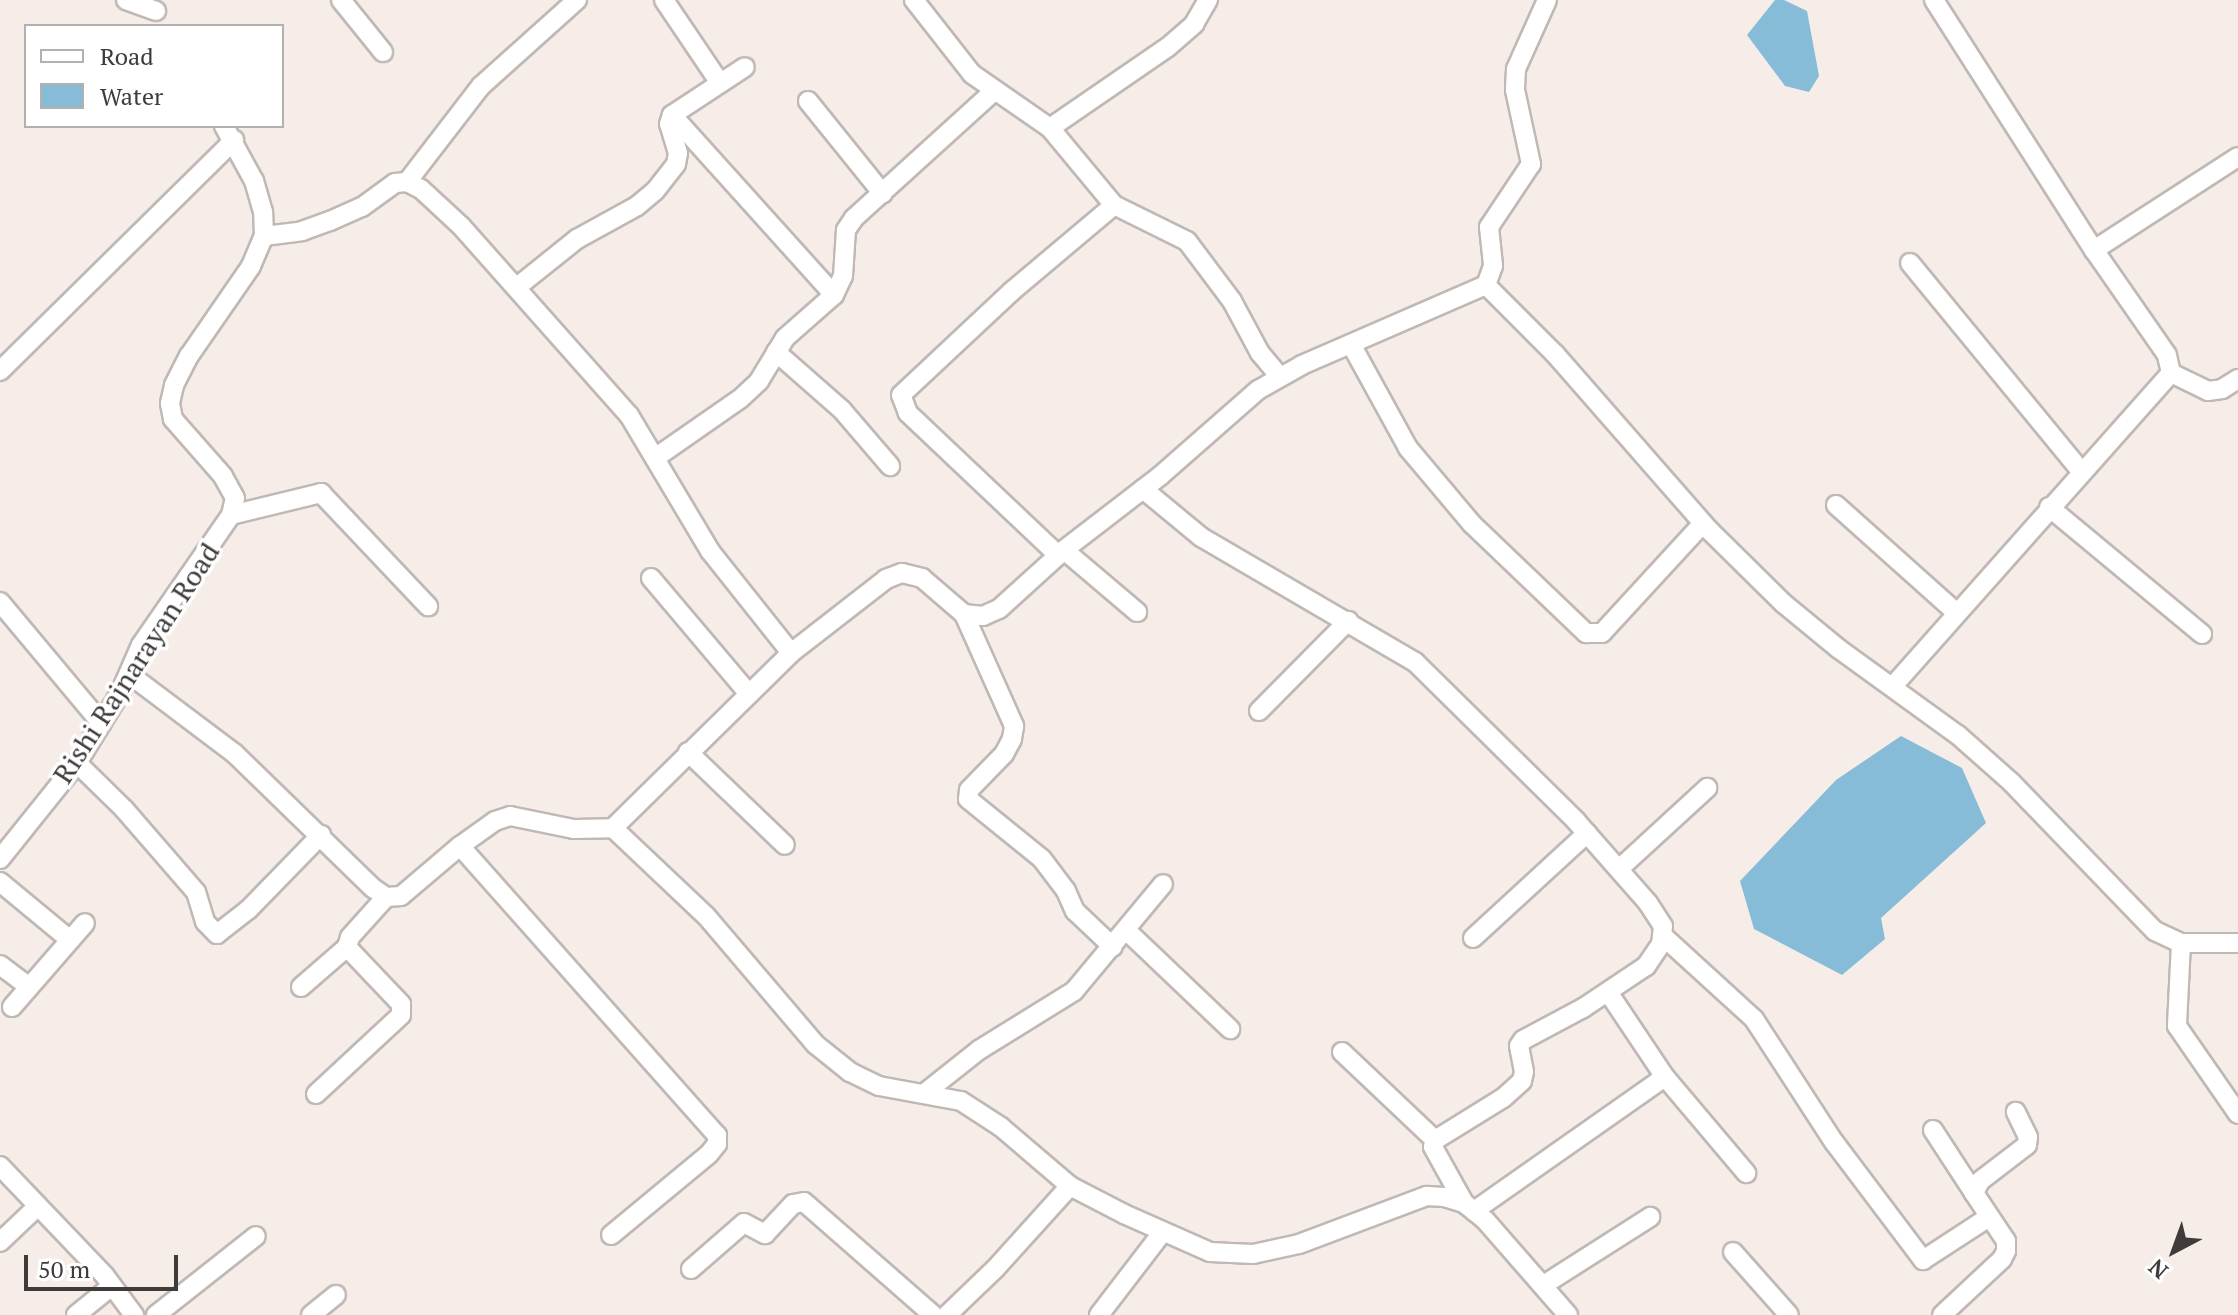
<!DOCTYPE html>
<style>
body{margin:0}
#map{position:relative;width:2238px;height:1315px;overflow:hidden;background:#f6ede9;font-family:"PT Serif",serif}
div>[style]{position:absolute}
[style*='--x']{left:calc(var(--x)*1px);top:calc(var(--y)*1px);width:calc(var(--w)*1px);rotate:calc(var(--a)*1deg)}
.water>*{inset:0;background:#87bcd8}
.roads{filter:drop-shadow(2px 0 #c0b8b4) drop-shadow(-2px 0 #c0b8b4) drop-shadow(0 2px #c0b8b4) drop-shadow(0 -2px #c0b8b4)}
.minor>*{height:18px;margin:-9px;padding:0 9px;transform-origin:9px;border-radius:9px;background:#fff}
span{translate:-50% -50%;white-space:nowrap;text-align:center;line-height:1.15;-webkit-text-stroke:7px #fff;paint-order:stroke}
.street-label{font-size:28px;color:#3f3b3a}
.legend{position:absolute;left:24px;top:24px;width:260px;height:104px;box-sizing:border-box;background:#fff;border:2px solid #b2b1b0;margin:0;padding:10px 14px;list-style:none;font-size:24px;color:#3f3b3a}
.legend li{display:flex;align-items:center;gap:16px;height:40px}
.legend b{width:40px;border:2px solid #b2b1b0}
.north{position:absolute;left:2134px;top:1211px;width:80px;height:80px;-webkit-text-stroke:6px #fff;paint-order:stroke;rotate:221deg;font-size:22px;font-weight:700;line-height:32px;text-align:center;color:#3f3b3a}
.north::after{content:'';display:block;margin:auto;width:28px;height:36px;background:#3f3b3a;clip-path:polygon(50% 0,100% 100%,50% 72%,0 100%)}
.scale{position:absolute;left:24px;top:1255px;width:154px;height:36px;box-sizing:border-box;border:4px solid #3f3b3a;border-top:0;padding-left:10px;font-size:24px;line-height:28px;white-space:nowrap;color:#3f3b3a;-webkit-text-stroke:6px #fff;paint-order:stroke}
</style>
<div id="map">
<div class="water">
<i style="clip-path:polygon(1775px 0,1784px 0,1807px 11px,1819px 76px,1809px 92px,1785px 86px,1747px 35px)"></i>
<i style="clip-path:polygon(1901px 736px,1962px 768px,1986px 823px,1881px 918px,1885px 939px,1842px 975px,1754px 929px,1740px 881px,1836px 780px)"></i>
</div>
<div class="roads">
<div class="minor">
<i style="--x:126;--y:0;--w:32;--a:20"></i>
<i style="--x:341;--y:0;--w:67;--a:51.1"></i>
<i style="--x:664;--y:0;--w:100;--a:56"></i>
<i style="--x:914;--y:0;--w:94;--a:51.9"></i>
<i style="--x:972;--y:74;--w:95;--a:34.7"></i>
<i style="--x:1050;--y:128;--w:100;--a:50.3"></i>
<i style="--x:1114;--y:205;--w:81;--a:26.3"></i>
<i style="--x:1187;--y:241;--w:75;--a:53.1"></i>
<i style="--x:1232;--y:301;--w:59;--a:61.7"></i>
<i style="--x:1260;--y:353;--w:31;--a:50"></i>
<i style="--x:1547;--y:0;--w:76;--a:114.2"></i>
<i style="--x:1516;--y:69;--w:21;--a:93"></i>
<i style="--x:1515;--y:90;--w:76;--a:77.8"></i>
<i style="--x:1531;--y:164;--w:76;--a:123.7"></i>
<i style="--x:1489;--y:227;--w:39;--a:84"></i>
<i style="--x:1493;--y:266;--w:20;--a:110"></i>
<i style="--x:1486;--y:285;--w:98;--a:45"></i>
<i style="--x:1555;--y:354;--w:234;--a:48.8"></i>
<i style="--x:1709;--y:530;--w:104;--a:44.6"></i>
<i style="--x:1783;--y:603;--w:72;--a:39.4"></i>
<i style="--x:1839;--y:649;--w:147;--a:35.9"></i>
<i style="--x:1958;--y:735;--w:71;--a:41.6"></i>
<i style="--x:2011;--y:782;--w:207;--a:46"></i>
<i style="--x:2155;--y:931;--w:29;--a:25"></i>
<i style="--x:2181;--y:943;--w:57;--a:0"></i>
<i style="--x:1934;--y:0;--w:297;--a:57.4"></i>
<i style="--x:2094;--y:250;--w:171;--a:-32.9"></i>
<i style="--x:808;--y:101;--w:119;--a:51.1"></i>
<i style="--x:672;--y:115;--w:242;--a:48"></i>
<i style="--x:1050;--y:128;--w:143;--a:-34.5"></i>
<i style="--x:1168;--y:47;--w:35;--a:-41"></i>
<i style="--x:1194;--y:24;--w:28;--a:-60"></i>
<i style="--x:407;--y:182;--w:121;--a:-52.4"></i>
<i style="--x:481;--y:86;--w:129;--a:-41.9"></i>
<i style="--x:264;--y:236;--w:38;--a:-7"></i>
<i style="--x:302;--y:231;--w:30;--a:-20"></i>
<i style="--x:330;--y:221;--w:35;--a:-24"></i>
<i style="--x:362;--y:207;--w:41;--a:-36"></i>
<i style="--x:395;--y:183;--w:12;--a:-5"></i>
<i style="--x:407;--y:182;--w:16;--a:27"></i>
<i style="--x:421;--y:189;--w:54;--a:42.8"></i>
<i style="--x:461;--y:226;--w:253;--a:48.4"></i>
<i style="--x:629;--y:415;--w:158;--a:59.2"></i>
<i style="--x:710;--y:551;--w:130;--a:51.5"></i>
<i style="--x:1910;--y:263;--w:269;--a:50.6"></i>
<i style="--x:517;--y:287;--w:77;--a:-38.7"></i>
<i style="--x:577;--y:239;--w:68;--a:-28.8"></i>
<i style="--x:637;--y:206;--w:23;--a:-40"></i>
<i style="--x:655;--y:191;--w:34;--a:-52"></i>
<i style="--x:676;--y:164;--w:11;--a:-80"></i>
<i style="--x:678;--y:153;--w:30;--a:-107"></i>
<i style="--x:669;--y:124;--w:9;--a:-72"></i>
<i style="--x:672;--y:115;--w:87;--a:-33.3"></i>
<i style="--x:1352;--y:346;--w:116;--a:61.2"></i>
<i style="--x:1408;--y:448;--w:99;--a:49.9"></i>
<i style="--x:1472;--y:524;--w:158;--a:43.7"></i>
<i style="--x:1586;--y:633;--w:16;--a:0"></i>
<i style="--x:1602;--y:633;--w:149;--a:-47.4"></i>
<i style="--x:776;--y:352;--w:88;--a:41.3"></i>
<i style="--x:842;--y:410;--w:74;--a:49.4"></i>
<i style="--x:0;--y:371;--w:329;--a:-44.6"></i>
<i style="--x:2171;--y:373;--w:41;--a:25.9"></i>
<i style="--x:2208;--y:391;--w:14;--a:-8"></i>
<i style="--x:2222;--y:389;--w:19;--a:-32"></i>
<i style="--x:655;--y:458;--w:103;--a:-34.8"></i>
<i style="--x:740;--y:399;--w:26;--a:-43"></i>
<i style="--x:759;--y:381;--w:50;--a:-58.8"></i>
<i style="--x:785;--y:338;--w:65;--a:-41.3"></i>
<i style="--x:834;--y:295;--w:21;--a:-65"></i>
<i style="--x:843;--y:276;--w:46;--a:-86.3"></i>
<i style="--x:846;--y:230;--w:14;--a:-56"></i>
<i style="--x:854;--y:218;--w:189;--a:-42.2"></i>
<i style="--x:1143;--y:489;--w:75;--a:39.6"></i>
<i style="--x:1201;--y:537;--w:248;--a:30.3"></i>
<i style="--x:1415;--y:662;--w:226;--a:44.6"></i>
<i style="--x:1576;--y:821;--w:109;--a:48.7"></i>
<i style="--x:1648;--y:903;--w:27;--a:57"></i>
<i style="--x:1663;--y:926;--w:18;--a:96"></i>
<i style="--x:1661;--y:944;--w:27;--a:124"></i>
<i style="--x:1646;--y:966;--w:76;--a:146.3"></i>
<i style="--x:1583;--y:1008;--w:68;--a:151.9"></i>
<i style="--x:1523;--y:1040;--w:7;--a:124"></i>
<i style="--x:1519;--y:1046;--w:26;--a:79"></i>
<i style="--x:1524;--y:1072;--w:9;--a:103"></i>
<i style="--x:1522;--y:1081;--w:25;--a:138"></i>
<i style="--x:1503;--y:1098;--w:80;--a:148.3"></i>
<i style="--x:1435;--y:1140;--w:7;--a:106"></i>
<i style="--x:1433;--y:1147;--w:64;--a:61"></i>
<i style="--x:1836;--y:505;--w:162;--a:41.8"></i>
<i style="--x:2049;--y:507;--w:199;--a:39.7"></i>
<i style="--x:231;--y:515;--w:93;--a:-13.7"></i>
<i style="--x:321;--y:493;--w:156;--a:46.6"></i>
<i style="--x:1064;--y:550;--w:96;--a:40.3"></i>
<i style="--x:1058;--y:555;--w:207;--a:-136.6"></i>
<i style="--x:908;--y:413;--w:19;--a:-111"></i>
<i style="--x:901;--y:395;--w:152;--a:-43.1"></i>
<i style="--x:1012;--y:291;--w:133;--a:-40.1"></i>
<i style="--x:651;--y:578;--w:152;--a:49.8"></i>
<i style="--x:0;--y:602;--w:158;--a:50.1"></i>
<i style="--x:964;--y:614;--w:123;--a:65.9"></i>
<i style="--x:1014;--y:726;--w:13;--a:99"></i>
<i style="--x:1012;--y:739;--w:17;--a:118"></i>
<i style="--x:1004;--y:754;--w:50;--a:134.2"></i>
<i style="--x:969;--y:790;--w:9;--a:96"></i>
<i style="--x:968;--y:799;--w:95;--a:39"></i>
<i style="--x:1042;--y:859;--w:40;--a:53"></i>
<i style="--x:1066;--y:891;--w:22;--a:66"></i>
<i style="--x:1075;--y:911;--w:52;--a:43.5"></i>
<i style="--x:129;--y:674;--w:131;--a:37"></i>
<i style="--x:234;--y:753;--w:194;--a:44.2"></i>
<i style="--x:373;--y:888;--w:16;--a:35"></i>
<i style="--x:386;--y:897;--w:15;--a:-4"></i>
<i style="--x:401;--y:896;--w:77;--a:-40.3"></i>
<i style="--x:460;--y:846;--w:43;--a:-35.5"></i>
<i style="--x:495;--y:821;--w:16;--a:-18"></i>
<i style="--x:510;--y:816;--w:65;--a:11.5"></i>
<i style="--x:574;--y:829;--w:39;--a:-1"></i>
<i style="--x:613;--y:828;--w:129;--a:43.4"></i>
<i style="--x:707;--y:917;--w:167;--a:49.6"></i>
<i style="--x:815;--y:1044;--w:45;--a:38.7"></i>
<i style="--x:850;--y:1072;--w:32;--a:26"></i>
<i style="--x:879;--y:1086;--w:83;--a:10.4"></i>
<i style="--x:961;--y:1101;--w:48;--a:33"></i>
<i style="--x:1001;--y:1127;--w:91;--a:40.5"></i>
<i style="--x:1070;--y:1186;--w:61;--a:27.4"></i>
<i style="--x:1124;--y:1214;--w:94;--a:23.8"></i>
<i style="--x:1210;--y:1252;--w:43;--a:2.7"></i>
<i style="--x:1253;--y:1254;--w:47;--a:-12.3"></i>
<i style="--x:1299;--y:1244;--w:137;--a:-20.6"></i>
<i style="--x:1427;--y:1196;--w:17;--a:3"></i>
<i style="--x:1444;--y:1197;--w:21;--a:17"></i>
<i style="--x:1464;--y:1203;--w:28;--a:39"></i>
<i style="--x:1486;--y:1221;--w:125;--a:48.9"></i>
<i style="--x:1893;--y:686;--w:419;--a:-48.4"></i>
<i style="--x:2171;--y:373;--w:18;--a:-103"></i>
<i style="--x:2167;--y:355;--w:128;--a:-124.8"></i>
<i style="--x:1259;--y:711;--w:127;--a:-45.3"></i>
<i style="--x:688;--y:752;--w:134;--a:43.8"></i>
<i style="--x:77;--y:763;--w:66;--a:44.4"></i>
<i style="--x:124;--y:809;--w:110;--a:49.1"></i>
<i style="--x:196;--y:892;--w:31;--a:73"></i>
<i style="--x:205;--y:922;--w:17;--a:45"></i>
<i style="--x:217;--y:934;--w:39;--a:-38"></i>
<i style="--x:248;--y:910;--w:105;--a:-45.8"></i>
<i style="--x:613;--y:828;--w:250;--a:-44.5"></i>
<i style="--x:791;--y:653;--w:120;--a:-37.9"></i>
<i style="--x:886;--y:579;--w:17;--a:-21"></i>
<i style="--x:902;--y:573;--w:21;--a:14"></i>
<i style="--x:922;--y:578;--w:55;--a:40.6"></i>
<i style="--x:964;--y:614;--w:19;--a:6"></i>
<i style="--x:983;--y:616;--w:17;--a:-24"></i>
<i style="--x:999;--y:609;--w:88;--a:-42.2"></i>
<i style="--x:1064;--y:550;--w:121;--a:-37.6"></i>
<i style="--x:1160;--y:476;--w:130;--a:-41.3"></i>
<i style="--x:1258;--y:390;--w:51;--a:-29.6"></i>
<i style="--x:1302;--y:365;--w:201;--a:-23.5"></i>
<i style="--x:460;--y:846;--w:387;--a:48.4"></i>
<i style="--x:717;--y:1135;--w:9;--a:90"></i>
<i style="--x:717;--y:1144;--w:13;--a:129"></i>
<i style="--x:709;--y:1154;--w:127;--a:140.4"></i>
<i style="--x:0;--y:859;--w:123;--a:-51.3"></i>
<i style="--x:77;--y:763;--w:82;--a:-58.4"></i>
<i style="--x:120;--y:693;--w:52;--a:-66.4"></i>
<i style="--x:141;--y:645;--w:158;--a:-55.3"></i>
<i style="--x:231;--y:515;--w:17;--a:-77"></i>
<i style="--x:235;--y:498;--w:25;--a:-119"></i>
<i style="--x:223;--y:476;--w:76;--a:-131.3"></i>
<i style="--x:173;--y:419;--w:16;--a:-101"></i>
<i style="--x:170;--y:403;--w:18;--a:-77"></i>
<i style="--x:174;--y:385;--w:33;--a:-63"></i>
<i style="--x:189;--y:356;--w:109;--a:-55.4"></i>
<i style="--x:251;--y:266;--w:33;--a:-67"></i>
<i style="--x:264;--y:236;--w:24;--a:-92"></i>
<i style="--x:263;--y:212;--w:32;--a:-106"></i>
<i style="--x:254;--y:181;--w:63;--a:-118.6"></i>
<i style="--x:1619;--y:869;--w:120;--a:-42.6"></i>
<i style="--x:0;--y:882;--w:91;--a:39.6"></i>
<i style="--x:1126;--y:930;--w:144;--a:43.6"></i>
<i style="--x:1663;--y:936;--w:123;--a:42.4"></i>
<i style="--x:1754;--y:1019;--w:147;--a:57"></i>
<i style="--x:1834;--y:1142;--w:148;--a:53"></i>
<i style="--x:1923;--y:1260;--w:79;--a:-33.1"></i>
<i style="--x:1473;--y:938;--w:155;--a:-42.6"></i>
<i style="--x:2181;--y:943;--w:83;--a:92.8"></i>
<i style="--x:2177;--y:1026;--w:107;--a:55.3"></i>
<i style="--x:0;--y:965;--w:36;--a:37"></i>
<i style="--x:301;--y:987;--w:61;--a:-41"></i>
<i style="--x:1608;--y:992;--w:102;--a:56.2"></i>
<i style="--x:1665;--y:1077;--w:126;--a:49.8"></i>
<i style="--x:12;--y:1007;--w:111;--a:-49"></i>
<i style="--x:1342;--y:1052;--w:128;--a:43.4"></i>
<i style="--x:926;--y:1092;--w:68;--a:-38.4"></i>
<i style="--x:979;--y:1050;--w:112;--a:-31.8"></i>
<i style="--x:1074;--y:991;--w:139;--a:-50.2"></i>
<i style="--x:316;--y:1094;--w:116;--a:-42.9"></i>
<i style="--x:401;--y:1015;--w:11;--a:-90"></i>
<i style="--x:401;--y:1004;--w:79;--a:-133.5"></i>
<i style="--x:347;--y:947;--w:10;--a:-73"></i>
<i style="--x:350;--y:937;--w:54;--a:-48"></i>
<i style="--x:1933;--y:1130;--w:75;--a:56.9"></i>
<i style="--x:0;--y:1166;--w:152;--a:46.3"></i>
<i style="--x:105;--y:1276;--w:49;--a:53.4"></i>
<i style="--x:1474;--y:1211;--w:233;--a:-35.1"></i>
<i style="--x:0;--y:1242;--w:52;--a:-43.5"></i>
<i style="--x:1733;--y:1252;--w:84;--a:48.4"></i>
<i style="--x:691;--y:1269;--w:70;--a:-41"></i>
<i style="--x:744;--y:1223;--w:24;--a:28"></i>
<i style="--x:765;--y:1234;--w:41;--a:-47"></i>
<i style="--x:793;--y:1204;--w:11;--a:-10"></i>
<i style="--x:804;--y:1202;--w:171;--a:41.2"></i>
<i style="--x:1545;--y:1284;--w:125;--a:-32.5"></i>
<i style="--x:76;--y:1315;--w:46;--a:-38.9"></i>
<i style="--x:156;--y:1315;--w:127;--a:-38.3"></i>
<i style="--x:311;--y:1315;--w:32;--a:-39"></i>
<i style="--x:947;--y:1315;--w:66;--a:-43.8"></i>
<i style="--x:995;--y:1269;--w:112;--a:-47.9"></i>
<i style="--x:1099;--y:1315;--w:103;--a:-52.5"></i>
<i style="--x:1942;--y:1315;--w:82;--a:-43"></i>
<i style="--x:2002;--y:1259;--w:9;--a:-63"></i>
<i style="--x:2006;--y:1251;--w:10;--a:-90"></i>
<i style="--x:2006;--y:1241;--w:58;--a:-123.7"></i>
<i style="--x:1974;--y:1193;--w:13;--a:-63"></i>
<i style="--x:1980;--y:1181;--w:59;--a:-37.5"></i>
<i style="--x:2027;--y:1145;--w:8;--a:-83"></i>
<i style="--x:2028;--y:1137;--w:28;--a:-116"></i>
</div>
</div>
<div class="street-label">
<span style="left:136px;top:663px;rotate:-57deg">Rishi Rajnarayan Road</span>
</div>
<ul class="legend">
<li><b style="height:10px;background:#fff"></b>Road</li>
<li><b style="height:22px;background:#87bcd8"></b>Water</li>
</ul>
<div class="north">N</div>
<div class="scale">50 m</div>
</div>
